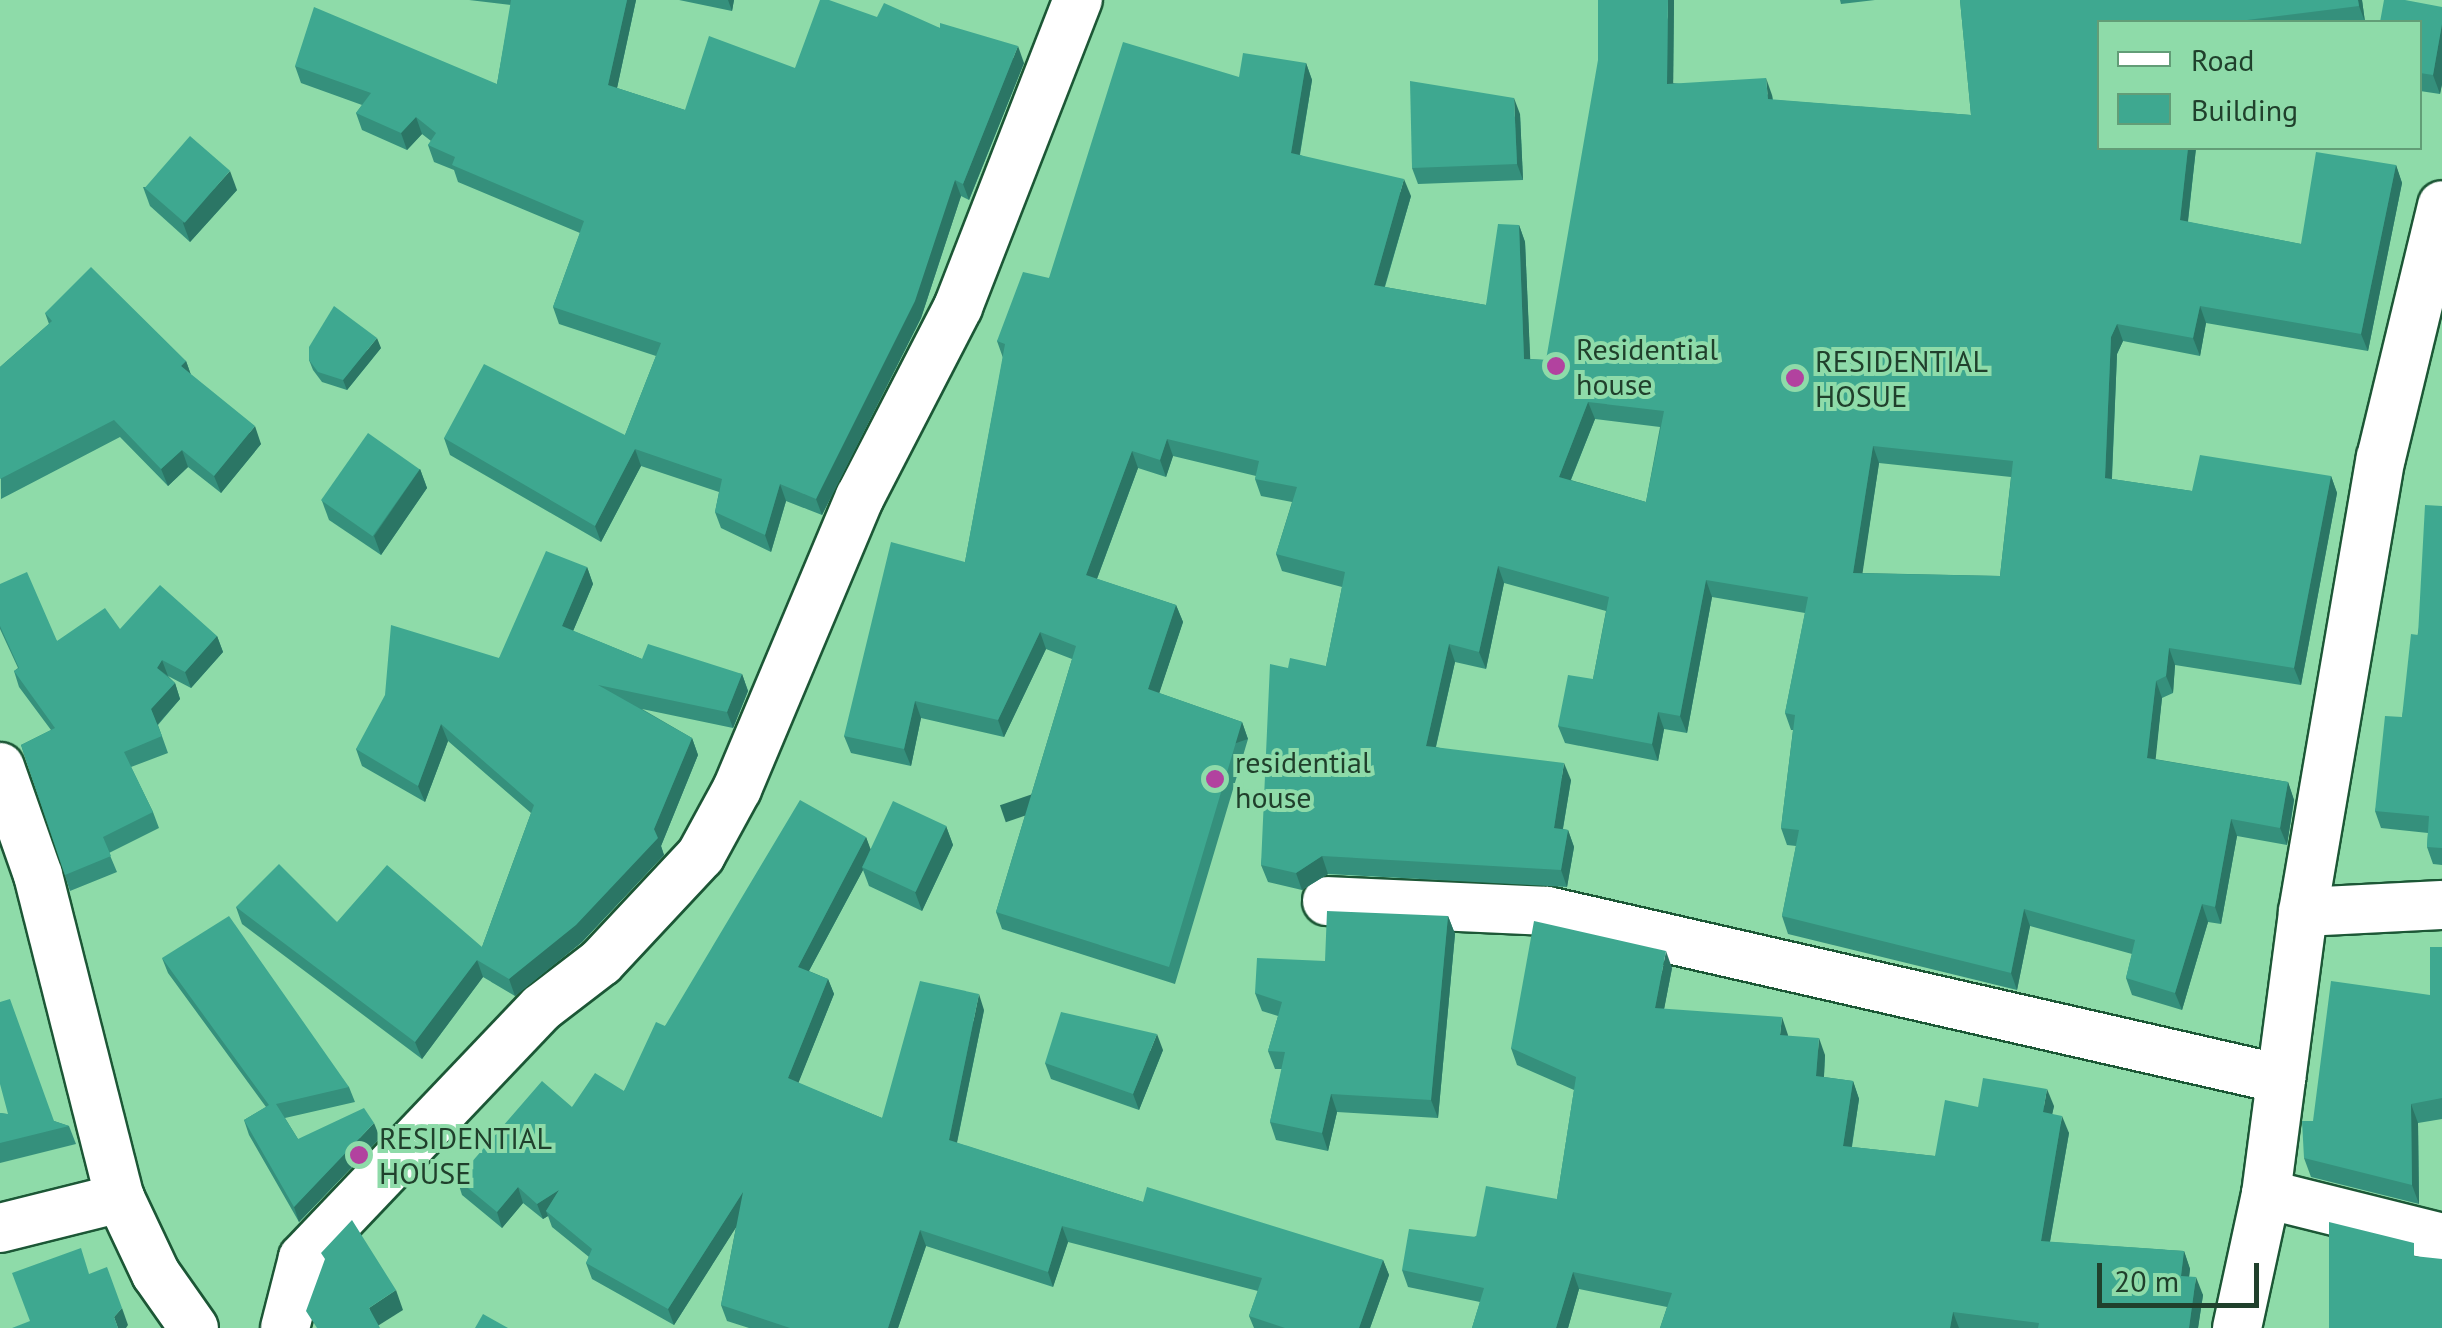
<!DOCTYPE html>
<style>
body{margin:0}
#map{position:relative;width:2442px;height:1328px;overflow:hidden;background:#8edba9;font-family:"PT Sans",sans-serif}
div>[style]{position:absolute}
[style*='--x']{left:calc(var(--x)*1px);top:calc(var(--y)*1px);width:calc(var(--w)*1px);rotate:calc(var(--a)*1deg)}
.roads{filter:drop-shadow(2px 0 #1c5736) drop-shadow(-2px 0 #1c5736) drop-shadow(0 2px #1c5736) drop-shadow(0 -2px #1c5736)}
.minor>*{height:48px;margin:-24px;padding:0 24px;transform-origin:24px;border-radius:24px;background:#fff}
.wall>*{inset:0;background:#35907c}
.shaded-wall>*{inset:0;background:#2b7665;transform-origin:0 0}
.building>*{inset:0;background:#3ea890;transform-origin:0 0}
.dots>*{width:28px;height:28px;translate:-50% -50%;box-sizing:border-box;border:5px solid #8edba9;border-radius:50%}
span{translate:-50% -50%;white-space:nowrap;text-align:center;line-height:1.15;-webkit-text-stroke:8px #8edba9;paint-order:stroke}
.poi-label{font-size:30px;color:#20402c}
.left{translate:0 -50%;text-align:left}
.legend{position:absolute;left:2097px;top:20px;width:325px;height:130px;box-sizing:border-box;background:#8edba9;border:2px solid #629d77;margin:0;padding:12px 18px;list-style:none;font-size:30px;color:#20402c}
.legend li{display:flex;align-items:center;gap:20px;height:50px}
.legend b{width:50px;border:2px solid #629d77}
.scale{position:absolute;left:2097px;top:1263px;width:162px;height:45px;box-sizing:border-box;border:5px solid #20402c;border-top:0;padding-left:12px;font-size:30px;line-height:35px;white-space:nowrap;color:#20402c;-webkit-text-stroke:8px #8edba9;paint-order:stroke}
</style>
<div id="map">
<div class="roads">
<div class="minor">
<i style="--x:0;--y:767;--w:114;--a:70.6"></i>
<i style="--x:38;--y:875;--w:333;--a:75.8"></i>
<i style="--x:120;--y:1198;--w:84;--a:64.7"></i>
<i style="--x:156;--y:1274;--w:66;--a:54.9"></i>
<i style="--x:1327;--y:901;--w:220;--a:2.6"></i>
<i style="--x:1547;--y:911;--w:753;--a:12.89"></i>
<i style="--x:2303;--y:912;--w:139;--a:-2.9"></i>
<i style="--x:2266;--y:1194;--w:181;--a:14"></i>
<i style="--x:0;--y:1228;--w:124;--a:-14"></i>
<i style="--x:285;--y:1328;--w:72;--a:-75.6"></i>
<i style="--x:303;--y:1258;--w:345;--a:-46.4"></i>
<i style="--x:541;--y:1008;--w:76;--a:-37.5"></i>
<i style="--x:601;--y:962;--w:146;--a:-46.9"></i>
<i style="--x:701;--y:855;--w:75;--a:-61.4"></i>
<i style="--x:737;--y:789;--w:317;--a:-67.2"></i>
<i style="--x:860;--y:497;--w:214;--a:-62.7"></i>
<i style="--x:958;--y:307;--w:330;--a:-68.7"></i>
<i style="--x:2237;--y:1328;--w:137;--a:-77.8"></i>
<i style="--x:2266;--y:1194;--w:284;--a:-82.5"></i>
<i style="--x:2303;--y:912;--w:461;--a:-80.3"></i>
<i style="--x:2381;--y:458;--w:260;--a:-76.4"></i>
</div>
</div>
<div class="wall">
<i style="clip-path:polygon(469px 0,636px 0,617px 88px,685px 110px,795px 68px,877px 17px,940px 28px,1024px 63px,969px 200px,961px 196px,921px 318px,822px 515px,786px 501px,771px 552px,721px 528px,715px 512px,719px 492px,641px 466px,601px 542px,450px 455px,444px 438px,625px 435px,656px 356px,559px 324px,553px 307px,580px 233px,458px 182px,454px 170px,434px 162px,428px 145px,431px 141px,422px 134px,407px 150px,362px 130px,356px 113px,362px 105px,301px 83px,295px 66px,497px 84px,511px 5px)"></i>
<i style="clip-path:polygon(679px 0,734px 0,732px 11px)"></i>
<i style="clip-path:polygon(evenodd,1674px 0,1673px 83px,1772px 95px,1773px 100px,1971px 115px,1960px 0,2362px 0,2365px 22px,2100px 22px,2100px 148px,2196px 148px,2188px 222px,2301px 244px,2396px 165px,2402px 183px,2368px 351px,2206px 323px,2200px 356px,2123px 341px,2117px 354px,2112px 479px,2192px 491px,2331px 476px,2337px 493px,2301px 685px,2175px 665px,2173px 693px,2162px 698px,2155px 759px,2288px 782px,2294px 800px,2287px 845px,2237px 836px,2221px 924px,2208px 922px,2182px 1010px,2132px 995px,2126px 978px,2132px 954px,2030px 926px,2017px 990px,1788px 934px,1782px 916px,1796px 846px,1787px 845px,1781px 828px,1793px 730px,1791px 730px,1785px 713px,1805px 613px,1712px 597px,1687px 733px,1664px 729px,1658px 761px,1565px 743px,1558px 726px,1593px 679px,1606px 611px,1504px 583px,1486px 669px,1455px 662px,1436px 747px,1571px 780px,1563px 829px,1568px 830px,1574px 847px,1567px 887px,1328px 874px,1302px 890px,1268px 882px,1261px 865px,1288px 668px,1326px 666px,1342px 587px,1282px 571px,1276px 554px,1292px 502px,1261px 496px,1255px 479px,1256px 476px,1173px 456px,1166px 477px,1138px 468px,1097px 579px,1176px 605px,1183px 622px,1159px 693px,1242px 722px,1248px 739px,1175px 984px,1002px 929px,996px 912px,1072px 659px,1046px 649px,1004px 737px,921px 718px,911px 766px,851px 753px,844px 736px,965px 562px,1003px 358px,997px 341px,1049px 278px,1239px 77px,1306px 63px,1312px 80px,1300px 155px,1411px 196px,1385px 287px,1486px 305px,1519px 225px,1525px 242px,1530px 359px,1546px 360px,1674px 0,1595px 419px,1660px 427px,1646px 502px,1571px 480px,1595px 419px,1674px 0,1879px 463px,2011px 477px,2000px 576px,1862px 573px,1879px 463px)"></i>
<i style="clip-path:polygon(1840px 0,1875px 0,1841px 4px)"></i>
<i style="clip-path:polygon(2442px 7px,2442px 84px,2440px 94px,2420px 91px,2420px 22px)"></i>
<i style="clip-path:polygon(1520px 114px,1523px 180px,1418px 184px,1412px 168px)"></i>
<i style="clip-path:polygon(143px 187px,237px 190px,190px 242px,150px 206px)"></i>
<i style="clip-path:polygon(45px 313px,186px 361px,191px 375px,261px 444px,221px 493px,188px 467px,168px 486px,120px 437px,1px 499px,0 367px,49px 324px)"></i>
<i style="clip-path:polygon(381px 348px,347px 390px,322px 382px,313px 370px,309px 360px)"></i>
<i style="clip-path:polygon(420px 469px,427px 488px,381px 555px,329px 520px,322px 501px)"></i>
<i style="clip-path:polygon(2442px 506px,2442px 865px,2433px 864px,2427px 847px,2428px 833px,2381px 828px,2375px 811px,2402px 717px)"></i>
<i style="clip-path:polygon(587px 567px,593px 584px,573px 631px,642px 659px,742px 674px,748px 691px,733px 728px,642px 709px,692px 738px,698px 755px,661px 846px,664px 855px,582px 942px,515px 996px,483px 977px,422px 1059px,242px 924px,236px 907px,482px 947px,531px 813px,448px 741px,425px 802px,362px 766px,356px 749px,499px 658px)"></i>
<i style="clip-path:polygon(0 584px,57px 641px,120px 629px,217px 636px,223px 652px,191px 688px,168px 676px,175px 683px,180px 699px,158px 725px,168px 753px,131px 767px,153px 812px,159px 828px,109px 853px,117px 872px,70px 891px,21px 745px,51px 730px,19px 687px,14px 671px,18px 668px,0 629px)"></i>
<i style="clip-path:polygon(946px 826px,953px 845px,922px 911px,869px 886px,863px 870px,809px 971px,828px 979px,834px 994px,798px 1083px,882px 1118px,984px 1010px,957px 1143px,1143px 1202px,1383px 1260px,1389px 1275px,1370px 1328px,1254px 1328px,1249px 1316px,1258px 1291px,1068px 1242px,1053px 1287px,926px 1246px,898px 1328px,749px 1328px,727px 1321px,721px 1305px,736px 1227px,674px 1325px,592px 1279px,586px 1263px,589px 1257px,552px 1227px,548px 1216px,543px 1219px,523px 1203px,502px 1228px,462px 1195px,457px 1179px,572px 1107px,624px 1091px,665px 1026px,866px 837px,870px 849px)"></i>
<i style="clip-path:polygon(1448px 916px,1455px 934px,1438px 1118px,1337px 1112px,1328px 1151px,1276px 1140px,1270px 1122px,1282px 1069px,1275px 1069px,1268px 1051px,1278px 1016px,1262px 1011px,1255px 993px,1325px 961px)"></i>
<i style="clip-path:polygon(2442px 947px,2442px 1119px,2418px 1123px,2419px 1204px,2311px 1177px,2304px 1158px,2430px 995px)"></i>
<i style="clip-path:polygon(162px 958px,349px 1087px,355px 1102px,285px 1118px,298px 1139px,380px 1138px,299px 1222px,249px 1135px,244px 1120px,266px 1107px,168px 973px)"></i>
<i style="clip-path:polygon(1672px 968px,1664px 1009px,1788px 1036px,1825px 1055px,1824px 1077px,1853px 1081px,1859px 1099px,1852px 1147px,1935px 1156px,1978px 1107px,2054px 1106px,2052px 1114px,2069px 1133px,2050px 1242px,2184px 1251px,2190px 1269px,2189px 1277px,2203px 1295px,2198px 1328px,1660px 1328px,1667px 1307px,1579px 1289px,1568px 1328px,1472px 1328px,1480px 1302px,1408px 1287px,1402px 1270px,1557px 1199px,1574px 1090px,1517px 1065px,1511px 1048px)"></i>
<i style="clip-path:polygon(1163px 1050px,1139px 1110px,1051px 1079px,1045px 1063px)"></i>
<i style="clip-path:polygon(0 1113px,54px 1121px,69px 1126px,76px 1144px,0 1163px)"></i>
</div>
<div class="shaded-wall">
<i style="clip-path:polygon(627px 0,636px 0,614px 102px,608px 85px)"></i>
<i style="clip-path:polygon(728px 0,734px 0,732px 11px)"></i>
<i style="clip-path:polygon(1668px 0,1674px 0,1673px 101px,1667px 84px)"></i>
<i style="clip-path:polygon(2358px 0,2362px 0,2365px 22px,2359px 6px)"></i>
<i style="clip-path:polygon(2442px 24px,2442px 84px,2440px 94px,2433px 75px)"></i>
<i style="clip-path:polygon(1018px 46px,1024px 63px,969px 200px,963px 184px)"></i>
<i style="clip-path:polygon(1306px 63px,1312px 80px,1297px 170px,1291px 153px)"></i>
<i style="clip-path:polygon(1766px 78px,1772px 95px,1774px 116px,1768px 99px)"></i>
<i style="clip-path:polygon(1514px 98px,1520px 114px,1523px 180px,1517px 164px)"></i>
<i style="clip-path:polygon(416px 117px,422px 134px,407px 150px,401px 133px)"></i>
<i style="clip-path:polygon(2188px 148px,2196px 148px,2186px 237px,2180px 220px)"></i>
<i style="clip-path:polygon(2396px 165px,2402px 183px,2368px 351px,2361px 334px)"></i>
<i style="clip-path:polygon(230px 171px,237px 190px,190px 242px,183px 223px)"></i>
<i style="clip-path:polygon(1404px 179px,1411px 196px,1380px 302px,1374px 285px)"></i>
<i style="clip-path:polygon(955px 180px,961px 196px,921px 318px,822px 515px,816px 499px)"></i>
<i style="clip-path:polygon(1519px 225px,1525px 242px,1531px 376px,1524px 359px)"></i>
<i style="clip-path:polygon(2200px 306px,2206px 323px,2200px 356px,2193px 338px)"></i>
<i style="clip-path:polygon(2117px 324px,2123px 341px,2117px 354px,2111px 495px,2105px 478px,2111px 337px)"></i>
<i style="clip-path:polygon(377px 338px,381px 348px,347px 390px,343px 380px)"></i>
<i style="clip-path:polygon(186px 361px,192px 378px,181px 366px)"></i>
<i style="clip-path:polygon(1588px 402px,1595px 419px,1565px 494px,1559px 477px)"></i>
<i style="clip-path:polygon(255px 426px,261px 444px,221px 493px,214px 476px)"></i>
<i style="clip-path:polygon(1167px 439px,1173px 456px,1166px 477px,1160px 460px)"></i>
<i style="clip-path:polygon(1873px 446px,1879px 463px,1860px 590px,1853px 573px)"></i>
<i style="clip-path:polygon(635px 449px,641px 466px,601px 542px,595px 526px)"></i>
<i style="clip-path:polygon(182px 450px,188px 467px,168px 486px,161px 469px)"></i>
<i style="clip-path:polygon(1132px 451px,1138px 468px,1092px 592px,1086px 575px)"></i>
<i style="clip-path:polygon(420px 469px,427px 488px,381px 555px,374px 536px)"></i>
<i style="clip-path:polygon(2331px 476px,2337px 493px,2301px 685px,2294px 668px)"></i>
<i style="clip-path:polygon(780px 484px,786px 501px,771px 552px,765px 535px)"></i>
<i style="clip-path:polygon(1498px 566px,1504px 583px,1486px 669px,1479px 652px)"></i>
<i style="clip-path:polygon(587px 567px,593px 584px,568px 643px,562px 626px)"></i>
<i style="clip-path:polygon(1706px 580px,1712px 597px,1687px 733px,1680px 716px)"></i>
<i style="clip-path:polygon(1176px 605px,1183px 622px,1155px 706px,1148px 689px)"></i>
<i style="clip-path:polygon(1040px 632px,1046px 649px,1004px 737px,998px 720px)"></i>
<i style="clip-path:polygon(217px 636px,223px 652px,191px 688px,185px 672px)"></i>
<i style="clip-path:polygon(1449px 644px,1455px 662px,1432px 763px,1426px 746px)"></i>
<i style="clip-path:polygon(2169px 648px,2175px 665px,2173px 693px,2166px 676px)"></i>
<i style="clip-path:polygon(162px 660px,168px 676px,157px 668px)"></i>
<i style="clip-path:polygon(742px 674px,748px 691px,733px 728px,727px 712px)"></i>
<i style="clip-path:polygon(2156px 681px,2162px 698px,2154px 775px,2147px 758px)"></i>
<i style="clip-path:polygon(175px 683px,180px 699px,157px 725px,151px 709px)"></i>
<i style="clip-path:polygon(915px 701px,921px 718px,911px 766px,904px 749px)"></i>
<i style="clip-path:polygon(1658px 712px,1664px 729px,1658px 761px,1652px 744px)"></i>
<i style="left:1242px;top:722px;width:18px;height:256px;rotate:71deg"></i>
<i style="clip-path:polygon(441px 724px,448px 741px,425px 802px,418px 786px)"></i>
<i style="clip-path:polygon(692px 738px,698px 755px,661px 846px,664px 855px,582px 942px,515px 996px,509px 979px,654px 829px)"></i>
<i style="clip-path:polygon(1564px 763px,1571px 780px,1560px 845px,1554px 828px)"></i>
<i style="clip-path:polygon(2288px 782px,2294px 800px,2287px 845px,2280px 828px)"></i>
<i style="clip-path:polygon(2231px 819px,2237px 836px,2221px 924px,2215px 907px)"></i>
<i style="clip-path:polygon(946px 826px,953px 845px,922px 911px,915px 892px)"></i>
<i style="clip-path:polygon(1568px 830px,1574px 847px,1567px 887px,1561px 870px)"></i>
<i style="clip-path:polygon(866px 837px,872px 853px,862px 867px,863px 870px,803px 982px,798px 967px)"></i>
<i style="clip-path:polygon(1322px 856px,1328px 874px,1302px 890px,1296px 873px)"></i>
<i style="clip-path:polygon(2202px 904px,2208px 922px,2182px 1010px,2175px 993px)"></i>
<i style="clip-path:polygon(2024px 909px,2030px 926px,2017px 990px,2011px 973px)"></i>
<i style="clip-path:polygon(1448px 916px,1455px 934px,1438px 1118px,1431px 1100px)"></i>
<i style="clip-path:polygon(1666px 951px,1672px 968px,1661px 1025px,1655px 1008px)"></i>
<i style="clip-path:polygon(477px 960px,483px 977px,422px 1059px,415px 1042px)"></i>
<i style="clip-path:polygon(828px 979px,834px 994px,794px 1094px,788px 1078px)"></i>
<i style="clip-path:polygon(979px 994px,984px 1010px,954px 1156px,949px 1140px)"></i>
<i style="clip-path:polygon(1782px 1017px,1788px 1035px,1786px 1053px,1780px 1035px)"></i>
<i style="clip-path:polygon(1157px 1034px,1163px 1050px,1139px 1110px,1133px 1094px)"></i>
<i style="clip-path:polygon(1819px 1038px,1825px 1055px,1823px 1093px,1816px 1076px)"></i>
<i style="clip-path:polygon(1853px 1081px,1859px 1099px,1849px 1163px,1843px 1146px)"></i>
<i style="clip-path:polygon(2047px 1089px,2054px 1106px,2049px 1129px,2043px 1112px)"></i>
<i style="clip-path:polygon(1331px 1094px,1337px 1112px,1328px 1151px,1322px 1133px)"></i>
<i style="clip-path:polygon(2411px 1104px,2418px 1123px,2419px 1204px,2412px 1185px)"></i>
<i style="clip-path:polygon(2062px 1116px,2069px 1133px,2047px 1258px,2041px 1241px)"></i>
<i style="clip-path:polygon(374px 1123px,380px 1138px,299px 1222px,294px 1207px)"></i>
<i style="clip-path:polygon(518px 1187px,523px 1203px,502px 1228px,497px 1212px)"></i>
<i style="clip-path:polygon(559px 1190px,546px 1211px,548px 1216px,543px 1219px,537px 1204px)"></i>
<i style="clip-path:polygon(743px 1192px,749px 1207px,674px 1325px,668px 1309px)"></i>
<i style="clip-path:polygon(1062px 1226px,1068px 1242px,1053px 1287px,1048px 1272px)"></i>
<i style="clip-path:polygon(920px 1230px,926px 1246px,898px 1328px,888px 1328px)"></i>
<i style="clip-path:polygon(2184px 1251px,2190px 1269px,2187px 1293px,2181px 1276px)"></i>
<i style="clip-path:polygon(1383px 1260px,1389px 1275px,1370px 1328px,1359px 1328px)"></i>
<i style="clip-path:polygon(1573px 1272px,1579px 1289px,1568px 1328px,1556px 1328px)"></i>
<i style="clip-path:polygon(2196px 1277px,2203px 1295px,2198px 1328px,2189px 1328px)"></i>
<i style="clip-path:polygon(396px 1290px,403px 1310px,376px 1327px,369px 1308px)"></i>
<i style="clip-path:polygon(122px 1308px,128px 1325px,126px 1328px,118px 1328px,114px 1317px)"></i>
<i style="clip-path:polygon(1953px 1312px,1959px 1328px,1950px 1328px)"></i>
</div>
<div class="building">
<i style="clip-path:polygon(511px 0,627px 0,608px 85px,685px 110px,709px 36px,795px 68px,820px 0,829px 0,877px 17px,884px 3px,940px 28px,940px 23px,1018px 46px,963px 184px,955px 180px,915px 301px,816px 499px,780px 484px,765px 535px,715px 512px,722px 479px,635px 449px,595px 526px,444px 438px,484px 364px,625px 435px,661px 343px,553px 307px,584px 221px,452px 165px,455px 157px,428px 145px,436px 133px,416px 117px,401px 133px,356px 113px,371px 93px,295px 66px,314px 7px,497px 84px)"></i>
<i style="clip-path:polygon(evenodd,1598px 0,1668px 0,1667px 84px,1766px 78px,1768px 99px,1971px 115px,1960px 0,2358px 0,2359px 6px,2231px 22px,2100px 22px,2100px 148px,2188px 148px,2180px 220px,2301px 244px,2316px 152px,2396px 165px,2361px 334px,2200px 306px,2193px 338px,2117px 324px,2111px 337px,2105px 478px,2192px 491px,2200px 455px,2331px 476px,2294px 668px,2169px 648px,2166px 676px,2156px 681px,2147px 758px,2288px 782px,2280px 828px,2231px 819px,2215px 907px,2202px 904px,2175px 993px,2126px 978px,2135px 940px,2024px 909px,2011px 973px,1782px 916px,1799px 830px,1781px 828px,1795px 715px,1785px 713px,1808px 597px,1706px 580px,1680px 716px,1658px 712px,1652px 744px,1558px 726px,1568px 675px,1593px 679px,1609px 597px,1498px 566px,1479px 652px,1449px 644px,1426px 746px,1564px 763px,1554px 828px,1568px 830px,1561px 870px,1322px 856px,1296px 873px,1261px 865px,1270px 664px,1288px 668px,1290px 658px,1326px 666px,1345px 572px,1276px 554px,1297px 487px,1255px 479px,1259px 461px,1167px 439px,1160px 460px,1132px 451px,1086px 575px,1176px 605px,1148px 689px,1242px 722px,1169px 967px,996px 912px,1076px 646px,1040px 632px,998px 720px,915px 701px,904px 749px,844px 736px,891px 542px,965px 562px,1005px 344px,997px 341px,1023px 272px,1049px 278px,1123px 42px,1239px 77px,1243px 53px,1306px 63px,1291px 153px,1404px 179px,1374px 285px,1486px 305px,1498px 224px,1519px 225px,1524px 359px,1546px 360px,1598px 60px,1598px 0,1588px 402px,1664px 411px,1646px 502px,1559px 477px,1588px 402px,1598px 0,1873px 446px,2013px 461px,2000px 576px,1853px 573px,1873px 446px)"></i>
<i style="clip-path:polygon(2384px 0,2405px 0,2442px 7px,2442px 24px,2433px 75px,2420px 73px,2420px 22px,2380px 22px)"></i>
<i style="clip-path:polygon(1410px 81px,1514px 98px,1517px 164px,1412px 168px)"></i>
<i style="left:190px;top:136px;width:53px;height:69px;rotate:41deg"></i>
<i style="clip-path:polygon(91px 267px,186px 361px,181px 366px,255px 426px,214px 476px,182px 450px,161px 469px,114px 420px,0 479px,0 367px,52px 321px,45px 313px)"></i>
<i style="clip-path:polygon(334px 306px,377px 338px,343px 380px,318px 372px,309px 360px,309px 347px)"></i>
<i style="left:368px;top:433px;width:63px;height:82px;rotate:35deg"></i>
<i style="clip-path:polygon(2425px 505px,2442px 506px,2442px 848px,2427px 847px,2429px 816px,2375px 811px,2385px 716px,2402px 717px,2411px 634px,2418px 635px)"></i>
<i style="clip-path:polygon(546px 551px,587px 567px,562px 626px,642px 659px,648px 644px,742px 674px,727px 712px,598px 685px,692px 738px,654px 829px,658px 838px,576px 925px,509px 979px,477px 960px,415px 1042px,236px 907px,279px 864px,337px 922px,387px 865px,482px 947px,534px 805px,441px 724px,418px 786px,356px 749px,385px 695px,391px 625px,499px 658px)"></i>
<i style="clip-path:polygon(27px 572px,57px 641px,105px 608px,120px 629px,160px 585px,217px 636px,185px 672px,162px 660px,157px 668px,175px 683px,151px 709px,162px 736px,124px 752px,153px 812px,103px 837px,111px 856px,65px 875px,21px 745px,55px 728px,14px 671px,19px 668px,0 626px,0 584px)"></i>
<i style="clip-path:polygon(800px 800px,866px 837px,798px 967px,828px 979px,788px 1078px,882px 1118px,920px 981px,979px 994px,949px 1140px,1143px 1202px,1147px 1187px,1383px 1260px,1359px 1328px,1285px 1328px,1249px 1316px,1262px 1278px,1062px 1226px,1048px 1272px,920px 1230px,888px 1328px,790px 1328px,721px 1305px,743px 1192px,668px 1309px,586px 1263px,592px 1249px,546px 1211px,559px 1190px,537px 1204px,518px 1187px,497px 1212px,457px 1179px,542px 1081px,572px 1107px,595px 1073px,624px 1091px,656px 1022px,665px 1026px)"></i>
<i style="left:893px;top:801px;width:59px;height:73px;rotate:25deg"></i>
<i style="clip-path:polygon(1327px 911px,1448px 916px,1431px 1100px,1331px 1094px,1322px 1133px,1270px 1122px,1285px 1052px,1268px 1051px,1282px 1002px,1255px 993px,1257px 958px,1325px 961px)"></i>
<i style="clip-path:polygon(229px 916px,349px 1087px,276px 1104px,298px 1139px,364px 1108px,374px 1123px,294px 1207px,244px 1120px,269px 1105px,162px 958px)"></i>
<i style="clip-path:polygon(1534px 921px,1666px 951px,1655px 1008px,1782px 1017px,1780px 1035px,1819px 1038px,1816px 1076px,1853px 1081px,1843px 1146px,1935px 1156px,1945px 1100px,1978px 1107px,1983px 1078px,2047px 1089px,2043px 1112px,2062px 1116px,2041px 1241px,2184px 1251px,2181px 1276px,2196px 1277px,2189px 1328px,2038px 1328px,2039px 1323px,1953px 1312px,1950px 1328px,1660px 1328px,1672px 1293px,1573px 1272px,1556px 1328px,1472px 1328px,1484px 1288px,1402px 1270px,1409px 1229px,1476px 1237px,1486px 1186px,1557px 1199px,1576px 1077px,1511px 1048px)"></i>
<i style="clip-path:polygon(2430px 947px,2442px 947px,2442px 1098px,2411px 1104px,2412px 1185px,2304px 1158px,2302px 1121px,2313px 1121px,2331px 981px,2430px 995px)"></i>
<i style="clip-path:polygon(10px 999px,54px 1121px,69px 1126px,0 1143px,0 1113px,8px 1114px,0 1084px,0 1002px)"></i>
<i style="clip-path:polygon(1061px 1012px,1157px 1034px,1133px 1094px,1045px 1063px)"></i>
<i style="clip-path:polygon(352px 1220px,396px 1290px,369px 1308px,380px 1328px,317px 1328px,306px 1311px,325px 1259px,321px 1253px)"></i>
<i style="clip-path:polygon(2329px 1222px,2414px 1243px,2414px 1256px,2442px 1259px,2442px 1328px,2329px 1328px)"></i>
<i style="clip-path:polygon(81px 1248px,89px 1274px,107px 1267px,122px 1308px,114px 1317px,118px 1328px,12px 1328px,30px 1321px,12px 1273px)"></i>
<i style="clip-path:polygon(483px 1314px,508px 1328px,475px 1328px)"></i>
</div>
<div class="dots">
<i style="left:1556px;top:366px;background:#b2429f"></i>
<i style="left:1795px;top:378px;background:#b2429f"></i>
<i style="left:1215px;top:779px;background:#b2429f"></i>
<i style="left:359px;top:1155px;background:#b2429f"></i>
</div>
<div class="poi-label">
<span class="left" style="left:1576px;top:366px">Residential<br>house</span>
<span class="left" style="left:1815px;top:378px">RESIDENTIAL<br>HOSUE</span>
<span class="left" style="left:1235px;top:779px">residential<br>house</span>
<span class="left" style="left:379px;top:1155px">RESIDENTIAL<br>HOUSE</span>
</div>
<ul class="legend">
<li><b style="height:12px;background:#fff"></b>Road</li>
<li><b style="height:28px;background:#3ea890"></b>Building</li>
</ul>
<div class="scale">20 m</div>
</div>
